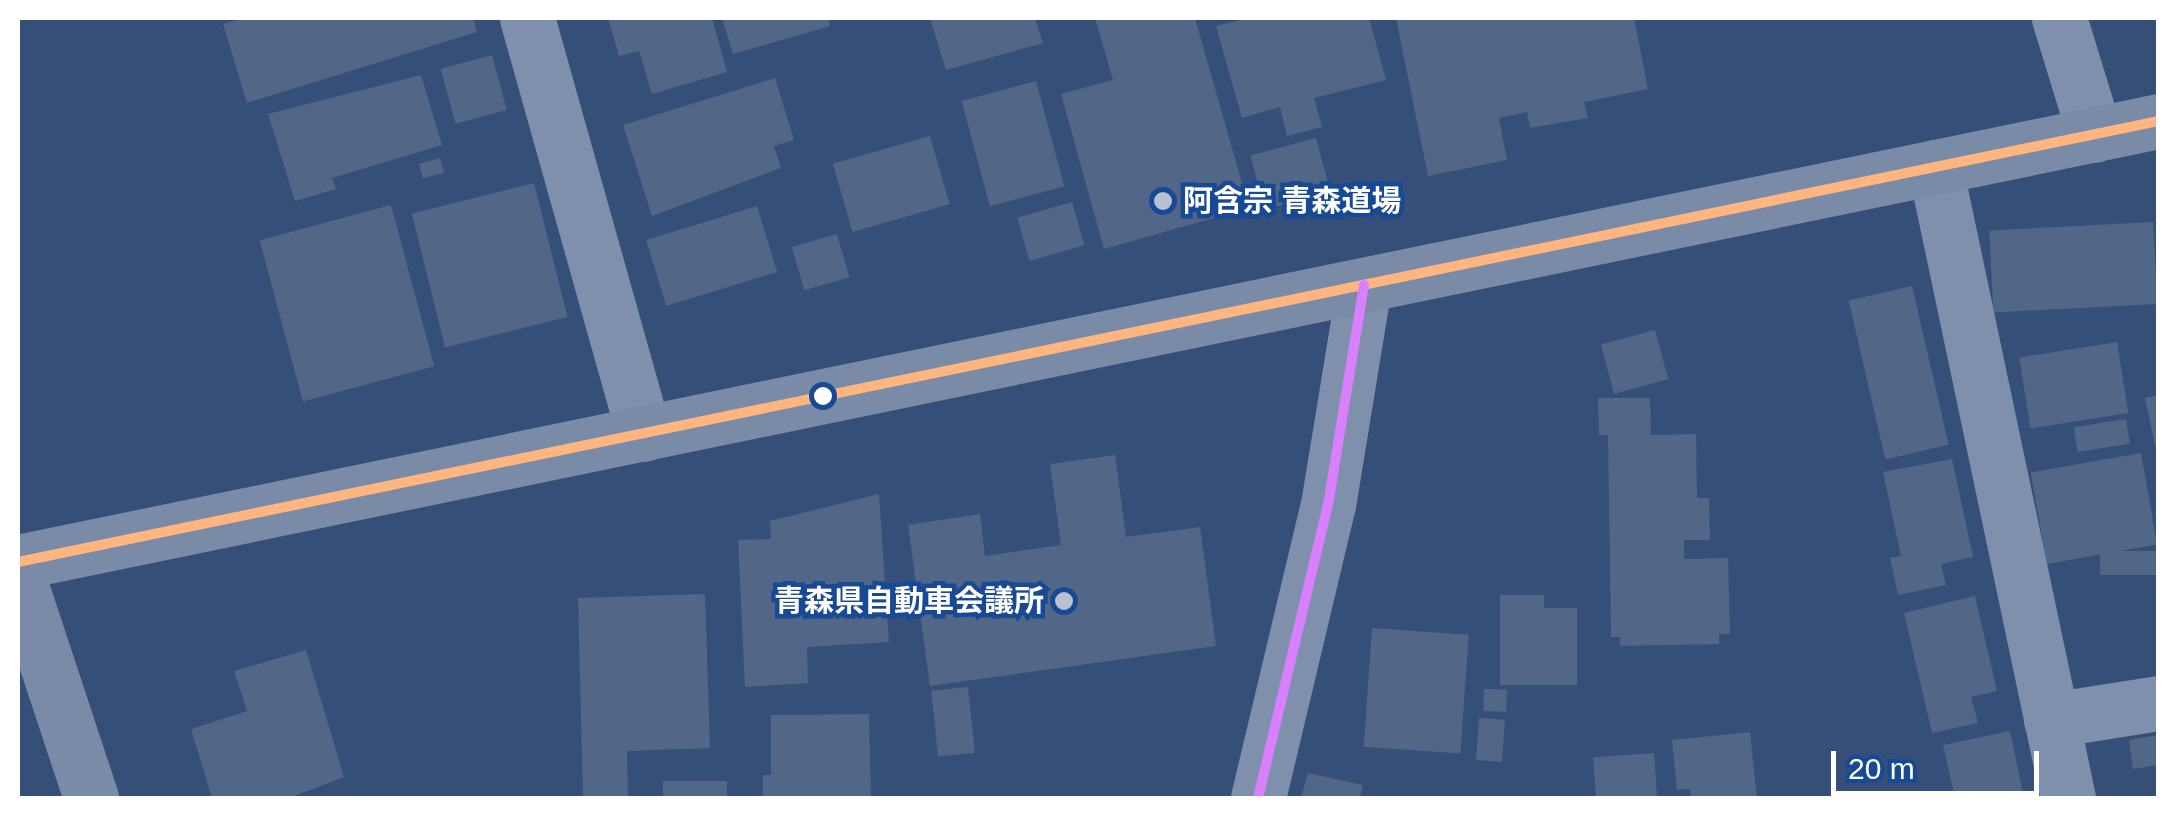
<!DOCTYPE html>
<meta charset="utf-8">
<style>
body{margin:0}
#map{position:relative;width:2176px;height:816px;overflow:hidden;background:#354f78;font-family:Helvetica,"Noto Sans JP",sans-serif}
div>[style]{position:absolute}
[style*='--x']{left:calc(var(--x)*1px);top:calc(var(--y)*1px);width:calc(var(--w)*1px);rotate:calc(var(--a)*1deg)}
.building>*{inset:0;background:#526787;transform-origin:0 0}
.street>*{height:55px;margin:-27.5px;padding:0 27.5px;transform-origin:27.5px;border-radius:27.5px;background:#7e90ab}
.secondary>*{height:55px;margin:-27.5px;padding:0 27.5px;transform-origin:27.5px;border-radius:27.5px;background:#798ba7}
.bus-1>*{height:10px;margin:-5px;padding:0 5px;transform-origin:5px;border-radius:5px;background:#ffb580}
.bus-2>*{height:10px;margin:-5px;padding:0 5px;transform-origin:5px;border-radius:5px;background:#d880ff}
.dots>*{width:28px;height:28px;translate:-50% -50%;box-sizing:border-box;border:5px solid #184995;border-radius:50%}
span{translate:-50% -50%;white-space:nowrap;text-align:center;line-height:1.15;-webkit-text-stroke:9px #184995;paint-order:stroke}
.poi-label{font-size:30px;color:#fff;font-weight:700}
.left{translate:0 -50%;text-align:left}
.right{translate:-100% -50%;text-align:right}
.frame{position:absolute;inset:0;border:20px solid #fff;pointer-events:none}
.scale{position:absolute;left:1831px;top:751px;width:208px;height:45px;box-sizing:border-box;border:5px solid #fff;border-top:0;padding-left:12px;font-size:30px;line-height:35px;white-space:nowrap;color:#fff;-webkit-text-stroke:8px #184995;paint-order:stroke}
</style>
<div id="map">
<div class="building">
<i style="clip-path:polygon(244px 18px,473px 18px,477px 32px,247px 103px,223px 24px)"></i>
<i style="clip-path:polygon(608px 18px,712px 18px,727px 72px,652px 94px,639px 51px,619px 56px)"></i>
<i style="clip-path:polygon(722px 18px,828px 18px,830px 26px,733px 54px)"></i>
<i style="clip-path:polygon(930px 18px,1035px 18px,1043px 43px,946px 70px)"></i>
<i style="clip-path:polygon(1095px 18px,1195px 18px,1249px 208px,1104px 249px,1061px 94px,1113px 80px)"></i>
<i style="clip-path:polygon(1249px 18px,1369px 18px,1386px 80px,1314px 98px,1322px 127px,1287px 136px,1280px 107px,1242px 118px,1216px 26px)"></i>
<i style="clip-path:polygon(1396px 18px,1634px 18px,1648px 89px,1584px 102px,1588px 118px,1530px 128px,1527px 112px,1499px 118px,1507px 160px,1428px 176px)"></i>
<i style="left:492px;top:55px;width:57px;height:53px;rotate:75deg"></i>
<i style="clip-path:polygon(421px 75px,442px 145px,332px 178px,336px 189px,295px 201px,268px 114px)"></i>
<i style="clip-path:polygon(775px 78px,794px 140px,774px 146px,781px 168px,652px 216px,623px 125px)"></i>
<i style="left:1036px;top:81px;width:109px;height:77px;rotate:75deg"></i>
<i style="left:930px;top:136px;width:71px;height:101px;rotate:74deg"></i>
<i style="left:1316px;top:138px;width:56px;height:68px;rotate:75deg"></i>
<i style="left:440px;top:158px;width:15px;height:22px;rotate:74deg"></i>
<i style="left:534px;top:183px;width:138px;height:126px;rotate:76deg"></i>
<i style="left:1072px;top:202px;width:45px;height:57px;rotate:74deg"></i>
<i style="left:391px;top:205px;width:167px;height:136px;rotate:75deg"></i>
<i style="left:757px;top:206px;width:69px;height:116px;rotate:73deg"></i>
<i style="left:2153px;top:222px;width:82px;height:164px;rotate:87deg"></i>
<i style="left:837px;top:234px;width:45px;height:47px;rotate:74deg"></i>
<i style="left:1912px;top:286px;width:163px;height:65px;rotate:77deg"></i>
<i style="left:1655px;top:330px;width:51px;height:56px;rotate:75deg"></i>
<i style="left:2117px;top:342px;width:72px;height:99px;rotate:81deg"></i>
<i style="clip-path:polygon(2158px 395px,2158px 455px,2157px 455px,2145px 398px)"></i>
<i style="clip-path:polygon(1598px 398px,1650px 398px,1651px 435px,1696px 434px,1697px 498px,1709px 498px,1710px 540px,1684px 540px,1684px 559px,1728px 558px,1730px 634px,1719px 634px,1719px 644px,1620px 646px,1620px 637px,1611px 637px,1608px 435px,1599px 435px)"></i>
<i style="left:2126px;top:419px;width:25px;height:53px;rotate:81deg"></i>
<i style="left:2141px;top:453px;width:93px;height:112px;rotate:80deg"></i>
<i style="clip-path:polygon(1115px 455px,1126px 537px,1200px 527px,1216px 646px,930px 686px,908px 525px,980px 514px,985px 556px,1061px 545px,1050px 464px)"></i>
<i style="clip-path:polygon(1952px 459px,1973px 557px,1941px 564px,1946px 585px,1898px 595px,1890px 558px,1901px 556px,1883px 472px)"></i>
<i style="clip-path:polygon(879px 494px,889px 642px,807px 647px,808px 683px,745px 687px,738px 540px,771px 539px,770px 521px)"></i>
<i style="left:2158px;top:551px;width:24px;height:58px;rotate:90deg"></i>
<i style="clip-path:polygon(705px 594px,710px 748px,627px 751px,628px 798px,583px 798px,578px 598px)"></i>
<i style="clip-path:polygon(1500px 595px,1544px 595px,1544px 608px,1577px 608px,1577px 685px,1500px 685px)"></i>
<i style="clip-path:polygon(1975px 596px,1997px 691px,1971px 697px,1978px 723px,1932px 733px,1904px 613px)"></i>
<i style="left:1372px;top:628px;width:97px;height:119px;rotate:4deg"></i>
<i style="clip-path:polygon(306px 650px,344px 777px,289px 798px,212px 798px,191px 729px,247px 711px,234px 671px)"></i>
<i style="left:968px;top:687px;width:66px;height:37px;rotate:84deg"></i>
<i style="left:1484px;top:689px;width:23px;height:22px;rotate:2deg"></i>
<i style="clip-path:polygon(869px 714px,871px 798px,763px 798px,763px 775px,771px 775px,771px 715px)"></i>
<i style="left:1479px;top:718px;width:26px;height:42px;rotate:4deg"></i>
<i style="clip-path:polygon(2010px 731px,2024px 798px,1955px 798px,1943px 745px)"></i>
<i style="clip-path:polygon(1750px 732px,1757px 798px,1691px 798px,1690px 789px,1677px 790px,1672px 740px)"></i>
<i style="clip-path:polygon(2158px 735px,2158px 765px,2133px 769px,2129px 740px)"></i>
<i style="left:1654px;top:753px;width:45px;height:61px;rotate:86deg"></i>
<i style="clip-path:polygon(1308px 773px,1363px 785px,1360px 798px,1301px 798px)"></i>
<i style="left:727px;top:781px;width:17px;height:64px;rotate:90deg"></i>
</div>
<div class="street">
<i style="--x:527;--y:18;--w:432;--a:74.3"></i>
<i style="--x:2059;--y:18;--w:122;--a:72.9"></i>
<i style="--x:1935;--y:167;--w:645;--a:78.1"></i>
<i style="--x:2051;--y:720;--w:108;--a:-9"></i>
<i style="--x:1258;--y:798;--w:301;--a:-76.6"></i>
<i style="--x:1328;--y:505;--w:223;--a:-80.7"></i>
</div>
<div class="secondary">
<i style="--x:18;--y:562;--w:2185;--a:-11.64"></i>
<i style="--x:18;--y:577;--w:233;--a:71.7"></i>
</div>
<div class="bus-1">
<i style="--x:18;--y:562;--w:2185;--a:-11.64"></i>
</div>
<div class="bus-2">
<i style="--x:1258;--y:798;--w:301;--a:-76.6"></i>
<i style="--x:1328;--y:505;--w:223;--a:-80.7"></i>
</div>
<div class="dots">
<i style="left:1163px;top:201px;background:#b8c1d0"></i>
<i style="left:823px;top:396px;background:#fff"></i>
<i style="left:1064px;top:601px;background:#b8c1d0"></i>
</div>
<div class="poi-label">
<span class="left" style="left:1183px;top:201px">阿含宗 青森道場</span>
<span class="right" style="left:1044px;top:601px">青森県自動車会議所</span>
</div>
<div class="frame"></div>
<div class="scale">20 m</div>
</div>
